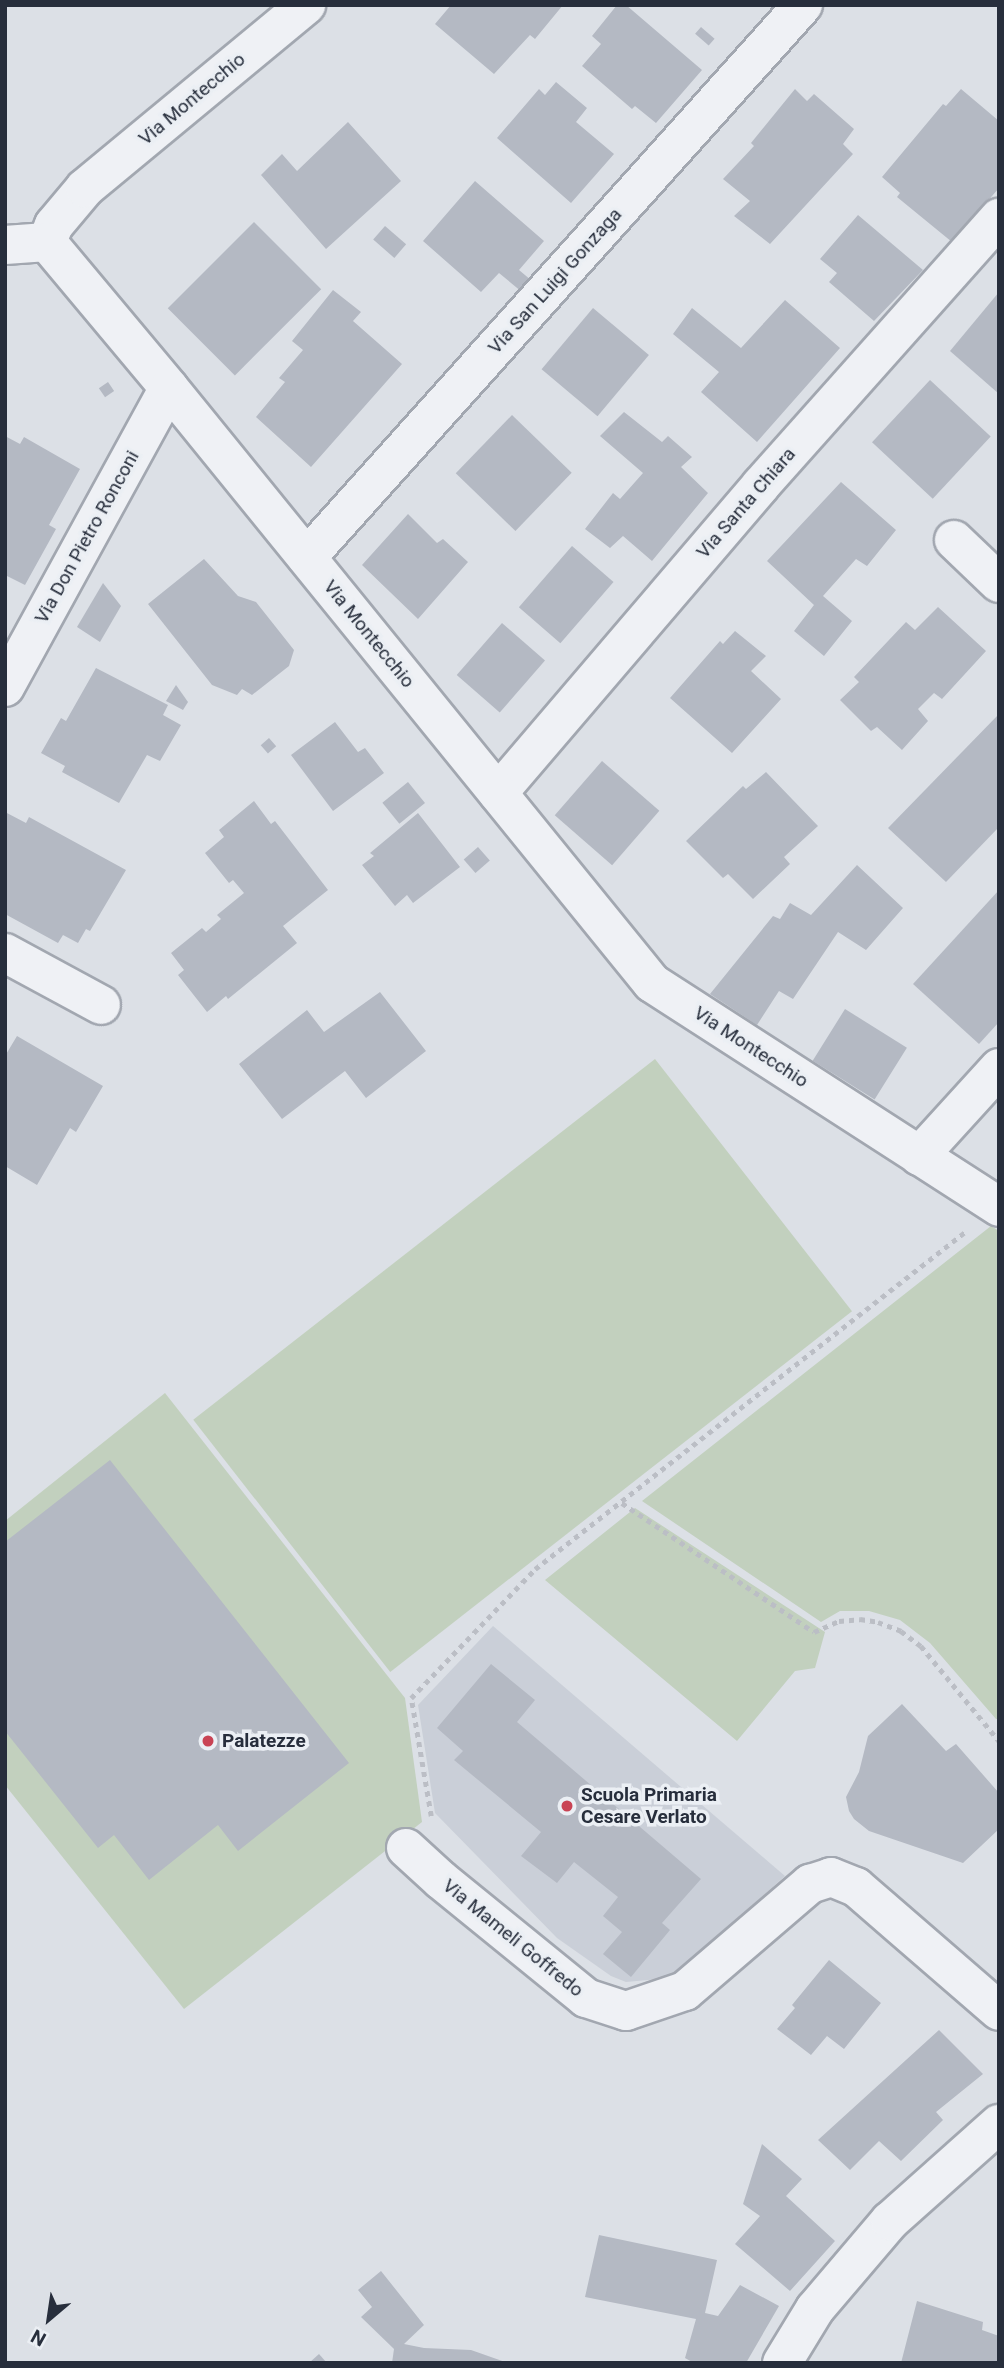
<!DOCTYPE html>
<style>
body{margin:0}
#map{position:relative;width:1004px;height:2368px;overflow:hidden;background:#dce0e6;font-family:Roboto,sans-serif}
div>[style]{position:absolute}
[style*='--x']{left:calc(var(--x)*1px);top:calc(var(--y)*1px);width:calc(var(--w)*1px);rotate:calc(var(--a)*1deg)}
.built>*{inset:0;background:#cacfd8}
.green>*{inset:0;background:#c2d0be;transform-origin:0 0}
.building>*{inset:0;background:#b4b9c3;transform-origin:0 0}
.path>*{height:4.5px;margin-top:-2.25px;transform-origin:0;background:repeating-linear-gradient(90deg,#bbbec5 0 5px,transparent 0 10px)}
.roads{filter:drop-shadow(2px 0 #a2a7b0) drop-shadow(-2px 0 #a2a7b0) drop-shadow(0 2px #a2a7b0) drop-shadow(0 -2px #a2a7b0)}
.minor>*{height:38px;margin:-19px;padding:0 19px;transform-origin:19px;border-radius:19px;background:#eff1f5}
.tertiary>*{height:38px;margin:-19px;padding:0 19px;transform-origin:19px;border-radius:19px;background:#eff1f5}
.dots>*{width:19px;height:19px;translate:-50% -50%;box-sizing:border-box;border:4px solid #ebeff4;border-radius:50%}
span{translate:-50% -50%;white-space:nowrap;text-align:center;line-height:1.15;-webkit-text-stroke:7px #ebeff4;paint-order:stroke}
.street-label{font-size:19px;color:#272e3c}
.poi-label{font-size:19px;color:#272e3c;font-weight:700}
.left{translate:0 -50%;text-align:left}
.frame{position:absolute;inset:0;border:7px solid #272e3c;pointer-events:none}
.north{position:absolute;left:14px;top:2284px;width:70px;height:70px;-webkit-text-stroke:5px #ebeff4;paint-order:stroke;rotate:209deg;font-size:19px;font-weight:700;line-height:28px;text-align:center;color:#272e3c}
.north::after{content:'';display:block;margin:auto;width:24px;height:32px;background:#272e3c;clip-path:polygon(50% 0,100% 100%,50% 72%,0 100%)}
</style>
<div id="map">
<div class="built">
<i style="clip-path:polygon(493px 1626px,785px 1876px,670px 1978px,626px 1982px,611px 1976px,557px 1938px,435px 1813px,418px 1705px)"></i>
</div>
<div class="green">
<i style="left:655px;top:1059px;width:320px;height:586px;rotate:52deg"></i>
<i style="clip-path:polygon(991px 1226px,999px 1231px,999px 1719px,996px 1719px,930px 1643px,900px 1620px,869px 1611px,840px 1611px,821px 1622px,642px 1501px)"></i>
<i style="clip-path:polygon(165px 1393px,405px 1698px,422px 1822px,184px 2009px,5px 1785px,5px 1521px)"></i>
<i style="clip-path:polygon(635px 1508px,825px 1632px,815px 1668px,795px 1671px,737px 1741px,545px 1580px)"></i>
</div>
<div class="building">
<i style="clip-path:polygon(451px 5px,563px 5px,535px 39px,530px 35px,494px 74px,435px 24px)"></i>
<i style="clip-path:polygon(617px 5px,626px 5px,702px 70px,656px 123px,635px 106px,632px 109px,582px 66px,601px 44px,592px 36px)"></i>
<i style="left:701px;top:27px;width:18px;height:9px;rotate:41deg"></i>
<i style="clip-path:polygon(556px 82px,587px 108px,576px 122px,614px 154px,571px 203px,497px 138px,539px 89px,545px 95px)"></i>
<i style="clip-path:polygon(795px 89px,807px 101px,814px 94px,854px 129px,843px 144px,853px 154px,770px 244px,734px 216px,750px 201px,723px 179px,754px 146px,751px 143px)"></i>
<i style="clip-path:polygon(961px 89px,999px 121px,999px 188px,952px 242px,897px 197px,900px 193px,882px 177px,943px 104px,946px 106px)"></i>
<i style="clip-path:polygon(348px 122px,401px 181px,326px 249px,261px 175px,282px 154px,297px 171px)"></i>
<i style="clip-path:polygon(475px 181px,544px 241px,519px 270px,538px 286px,528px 297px,499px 273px,481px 292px,423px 241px)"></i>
<i style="clip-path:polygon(858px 215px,923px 270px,874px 321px,829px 282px,837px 273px,820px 259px)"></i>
<i style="left:254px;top:222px;width:95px;height:122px;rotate:45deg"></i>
<i style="left:385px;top:226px;width:28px;height:18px;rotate:41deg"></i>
<i style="clip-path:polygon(333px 290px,361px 312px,353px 321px,402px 364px,311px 467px,256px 417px,285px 382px,279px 378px,303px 350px,292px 341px)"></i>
<i style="clip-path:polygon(999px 292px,999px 394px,950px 351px)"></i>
<i style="clip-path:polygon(785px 300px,840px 348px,757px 442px,701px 392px,719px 372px,673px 334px,692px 308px,741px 348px)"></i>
<i style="left:593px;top:308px;width:73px;height:80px;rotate:40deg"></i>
<i style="left:930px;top:380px;width:83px;height:85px;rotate:43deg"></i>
<i style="left:108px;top:382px;width:11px;height:11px;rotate:56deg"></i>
<i style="clip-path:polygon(624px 412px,662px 442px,668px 436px,692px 457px,681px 467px,708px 493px,652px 561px,623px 536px,610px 548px,585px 529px,613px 493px,620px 499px,643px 473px,600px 436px)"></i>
<i style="left:512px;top:415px;width:83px;height:81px;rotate:44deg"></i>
<i style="clip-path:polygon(5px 436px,20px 444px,24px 437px,80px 469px,49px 525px,56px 529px,25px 585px,5px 575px)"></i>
<i style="clip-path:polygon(841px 482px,896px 530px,867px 566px,856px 559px,823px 596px,852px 621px,824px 656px,794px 631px,814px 605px,767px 561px)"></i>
<i style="clip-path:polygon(408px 514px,437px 543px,443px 539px,468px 562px,418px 619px,362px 565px)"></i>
<i style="left:572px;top:546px;width:55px;height:81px;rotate:41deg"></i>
<i style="clip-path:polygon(204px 559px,238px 596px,256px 602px,294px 650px,289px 666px,252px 695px,242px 689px,237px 695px,212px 685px,148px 604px)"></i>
<i style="clip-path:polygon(103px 583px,121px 606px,100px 642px,77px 627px)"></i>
<i style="clip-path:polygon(938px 607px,986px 651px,942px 699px,934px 693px,918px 709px,928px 721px,902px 750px,877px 727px,871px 731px,840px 700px,859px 682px,854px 677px,906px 622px,915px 630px)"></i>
<i style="left:502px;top:623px;width:57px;height:69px;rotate:41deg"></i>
<i style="clip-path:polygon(735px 631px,766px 656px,751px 671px,781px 699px,732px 753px,670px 698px,720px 641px,723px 644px)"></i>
<i style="clip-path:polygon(96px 668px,168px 705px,163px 715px,181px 725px,160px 761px,147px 755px,119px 803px,62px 772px,65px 766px,41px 753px,61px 718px,66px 721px)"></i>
<i style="clip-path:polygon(176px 685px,188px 702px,183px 710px,166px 701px)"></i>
<i style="clip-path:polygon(999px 714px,999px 827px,946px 882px,888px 828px)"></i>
<i style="clip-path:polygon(335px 722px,358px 752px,365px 748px,384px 773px,333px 811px,291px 755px)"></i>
<i style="left:269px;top:738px;width:11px;height:11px;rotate:49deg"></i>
<i style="left:602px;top:761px;width:76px;height:72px;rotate:41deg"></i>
<i style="clip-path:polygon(766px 772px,818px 826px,784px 857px,790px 864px,753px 899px,728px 874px,723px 878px,686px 841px,743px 786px,746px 789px)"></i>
<i style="left:408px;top:782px;width:27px;height:33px;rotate:51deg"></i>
<i style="clip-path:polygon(254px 801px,271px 824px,275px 821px,328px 890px,283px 926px,297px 943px,228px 999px,226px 996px,207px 1012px,178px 975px,184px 970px,171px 953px,202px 928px,206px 932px,221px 919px,217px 915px,244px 893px,233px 880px,229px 883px,205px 853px,224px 837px,219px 830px)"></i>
<i style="clip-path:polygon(5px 812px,26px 823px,29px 817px,126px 870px,90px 931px,86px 929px,78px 943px,63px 935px,58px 943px,5px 914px)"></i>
<i style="clip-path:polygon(418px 813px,460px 867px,413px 903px,407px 895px,395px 906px,362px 865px,374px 856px,370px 853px)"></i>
<i style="left:478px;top:847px;width:18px;height:19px;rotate:49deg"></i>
<i style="clip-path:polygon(857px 865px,903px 908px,866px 950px,838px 932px,793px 999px,779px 991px,757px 1025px,710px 994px,773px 916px,780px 919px,790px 903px,811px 915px)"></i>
<i style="clip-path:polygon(999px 890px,999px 1022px,979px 1044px,913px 984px)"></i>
<i style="clip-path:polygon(380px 992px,426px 1051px,366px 1098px,345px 1071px,282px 1119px,239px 1064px,307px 1010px,324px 1032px)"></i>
<i style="left:845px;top:1009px;width:73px;height:61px;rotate:32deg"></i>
<i style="clip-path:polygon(17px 1036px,103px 1086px,76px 1132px,70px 1128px,37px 1185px,5px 1166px,5px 1056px)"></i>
<i style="clip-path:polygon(110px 1460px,349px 1763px,238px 1851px,218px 1825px,149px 1880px,114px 1835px,98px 1848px,5px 1731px,5px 1542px)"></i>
<i style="clip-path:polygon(491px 1664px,535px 1700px,517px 1722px,701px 1879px,662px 1923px,670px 1930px,631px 1977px,603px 1954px,622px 1932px,603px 1916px,618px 1897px,574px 1862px,557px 1883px,521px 1856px,541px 1832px,454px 1760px,463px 1751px,437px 1728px)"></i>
<i style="clip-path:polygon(902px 1704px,946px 1751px,956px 1744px,999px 1793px,999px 1829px,963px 1863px,869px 1831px,854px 1819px,849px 1811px,846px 1797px,859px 1772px,868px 1736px)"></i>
<i style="clip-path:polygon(829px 1960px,881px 2003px,844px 2049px,827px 2036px,811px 2055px,777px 2029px,795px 2008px,792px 2005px)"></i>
<i style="clip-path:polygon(939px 2030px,983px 2074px,936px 2112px,943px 2120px,901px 2161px,879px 2141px,850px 2170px,818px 2140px)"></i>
<i style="clip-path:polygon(762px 2144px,802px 2179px,786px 2196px,835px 2241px,790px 2291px,735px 2244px,760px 2216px,743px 2204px)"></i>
<i style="clip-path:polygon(599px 2235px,717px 2260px,705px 2313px,718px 2316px,740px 2285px,779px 2306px,746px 2363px,694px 2363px,685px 2358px,696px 2319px,585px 2297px)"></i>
<i style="clip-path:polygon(381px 2271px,424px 2325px,404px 2344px,424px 2348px,471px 2350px,508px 2363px,392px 2363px,394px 2349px,361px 2317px,372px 2307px,358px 2290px)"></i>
<i style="clip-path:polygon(917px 2301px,983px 2322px,982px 2330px,999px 2336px,999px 2363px,901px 2363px)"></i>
<i style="clip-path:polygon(319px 2354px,327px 2363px,309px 2363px)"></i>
</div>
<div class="path">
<i style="--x:622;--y:1503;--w:231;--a:33.9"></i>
<i style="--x:814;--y:1632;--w:27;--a:-24"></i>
<i style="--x:839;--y:1621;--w:21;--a:-5"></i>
<i style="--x:860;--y:1619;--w:18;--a:9"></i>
<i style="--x:878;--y:1622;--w:25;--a:21"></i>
<i style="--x:901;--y:1631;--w:25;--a:37"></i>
<i style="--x:921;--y:1646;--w:123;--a:50.6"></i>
<i style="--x:431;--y:1816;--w:120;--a:-99.6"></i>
<i style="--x:411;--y:1698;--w:179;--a:-46.1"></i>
<i style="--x:535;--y:1569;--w:546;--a:-38.09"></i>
</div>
<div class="roads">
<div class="minor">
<i style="--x:47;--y:242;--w:18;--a:-68"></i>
<i style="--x:54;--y:225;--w:48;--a:-50"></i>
<i style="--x:85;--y:188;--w:287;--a:-39.6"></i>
<i style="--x:954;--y:540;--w:62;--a:43.7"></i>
<i style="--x:307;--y:557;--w:742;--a:-48.06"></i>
<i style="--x:5;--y:687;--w:341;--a:-61.3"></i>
<i style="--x:498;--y:793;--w:405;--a:-49.5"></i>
<i style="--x:761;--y:485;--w:358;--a:-48.3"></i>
<i style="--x:5;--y:953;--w:109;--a:28.4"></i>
<i style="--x:919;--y:1156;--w:119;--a:-47.7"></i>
<i style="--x:406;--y:1848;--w:47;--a:42.4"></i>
<i style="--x:441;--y:1880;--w:187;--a:39.1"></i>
<i style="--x:586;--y:1998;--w:42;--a:18"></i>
<i style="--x:626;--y:2011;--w:62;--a:-18.7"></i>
<i style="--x:685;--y:1991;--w:165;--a:-40.6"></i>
<i style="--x:810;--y:1884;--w:22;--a:-18"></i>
<i style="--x:831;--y:1877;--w:27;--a:22"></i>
<i style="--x:856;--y:1887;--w:189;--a:40.9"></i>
<i style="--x:782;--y:2363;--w:63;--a:-58.6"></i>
<i style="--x:815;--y:2309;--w:116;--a:-49.6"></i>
<i style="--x:890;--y:2221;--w:146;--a:-41.7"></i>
</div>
<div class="tertiary">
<i style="--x:5;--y:245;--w:42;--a:-4.1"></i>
<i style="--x:47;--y:242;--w:190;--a:50.1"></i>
<i style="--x:169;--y:388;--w:766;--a:50.93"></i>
<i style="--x:652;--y:983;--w:413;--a:32.8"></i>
</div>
</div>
<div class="dots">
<i style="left:208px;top:1741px;background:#c94354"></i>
<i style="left:567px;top:1806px;background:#c94354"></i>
</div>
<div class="street-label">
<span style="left:192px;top:99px;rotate:-40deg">Via Montecchio</span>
<span style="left:555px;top:281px;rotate:-48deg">Via San Luigi Gonzaga</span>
<span style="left:746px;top:503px;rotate:-49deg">Via Santa Chiara</span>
<span style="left:87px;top:537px;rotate:-61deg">Via Don Pietro Ronconi</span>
<span style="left:369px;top:634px;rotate:51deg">Via Montecchio</span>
<span style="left:751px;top:1047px;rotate:33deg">Via Montecchio</span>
<span style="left:513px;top:1938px;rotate:39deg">Via Mameli Goffredo</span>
</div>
<div class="poi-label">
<span class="left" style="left:222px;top:1741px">Palatezze</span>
<span class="left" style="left:581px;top:1806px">Scuola Primaria<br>Cesare Verlato</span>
</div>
<div class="frame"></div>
<div class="north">N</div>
</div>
